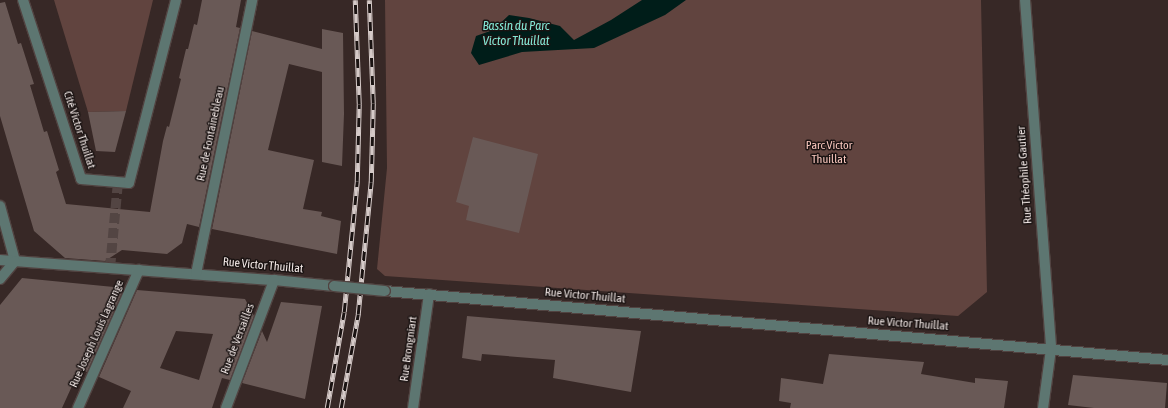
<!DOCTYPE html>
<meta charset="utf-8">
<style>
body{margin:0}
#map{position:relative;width:1168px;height:408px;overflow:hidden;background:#372826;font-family:"Asap Condensed",sans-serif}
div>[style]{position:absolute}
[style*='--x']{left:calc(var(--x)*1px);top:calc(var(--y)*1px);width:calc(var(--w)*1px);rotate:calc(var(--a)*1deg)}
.green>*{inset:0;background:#61443f}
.water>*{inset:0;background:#001d19}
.building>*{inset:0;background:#695956}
.minor-tunnel>*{height:10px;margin-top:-5px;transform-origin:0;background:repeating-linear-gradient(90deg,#534543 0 10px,transparent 0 15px)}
.roads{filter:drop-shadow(1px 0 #514341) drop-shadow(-1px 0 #514341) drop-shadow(0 1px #514341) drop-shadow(0 -1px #514341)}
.minor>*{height:10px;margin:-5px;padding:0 5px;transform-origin:5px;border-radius:5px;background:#5d7671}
.rail>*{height:4.5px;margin-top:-2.25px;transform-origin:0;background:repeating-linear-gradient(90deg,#1a1312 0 9px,#d5cac8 0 18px);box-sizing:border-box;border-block:1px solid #d5cac8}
.bridges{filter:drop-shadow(1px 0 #514341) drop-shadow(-1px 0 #514341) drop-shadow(0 1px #514341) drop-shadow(0 -1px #514341)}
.minor-bridge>*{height:10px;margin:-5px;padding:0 5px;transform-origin:5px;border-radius:5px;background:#5d7671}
span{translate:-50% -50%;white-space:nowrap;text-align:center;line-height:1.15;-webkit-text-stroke:3px #1a1312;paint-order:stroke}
.street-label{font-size:12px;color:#f3e9e7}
.park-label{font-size:12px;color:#fac8bf}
.water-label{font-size:13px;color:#83e7d5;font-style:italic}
</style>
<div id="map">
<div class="green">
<i style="clip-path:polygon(54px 0,153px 0,126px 111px,88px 112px)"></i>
<i style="clip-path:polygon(385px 0,981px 0,987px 292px,958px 316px,385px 276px,377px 269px,387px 168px)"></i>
</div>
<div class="water">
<i style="clip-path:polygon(642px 0,686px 0,665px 15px,594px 48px,522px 52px,479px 65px,471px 53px,476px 36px,493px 30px,509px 15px,529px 18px,560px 26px,574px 40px,611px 20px)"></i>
</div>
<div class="building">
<i style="clip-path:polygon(202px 0,241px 0,236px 27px,240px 28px,199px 227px,187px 224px,182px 243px,167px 254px,122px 250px,105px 261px,65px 258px,34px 231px,0 116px,0 3px,5px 2px,18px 44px,21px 43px,34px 84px,30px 85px,44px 132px,47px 131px,59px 170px,56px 172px,66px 204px,150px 212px,163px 141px,167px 126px,169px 127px,181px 79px,179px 78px,186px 49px,188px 49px,194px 24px,197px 25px)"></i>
<i style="clip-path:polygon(322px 29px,343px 33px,344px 114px,342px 166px,322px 162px,322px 72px,289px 64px,268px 150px,314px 160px,303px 209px,322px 212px,321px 216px,341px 221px,337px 254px,212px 229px,252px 31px,322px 49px)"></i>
<i style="clip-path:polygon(126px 111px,115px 152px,96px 151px,88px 112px)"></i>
<i style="clip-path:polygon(473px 137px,538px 154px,519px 233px,466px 220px,469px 206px,456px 202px)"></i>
<i style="clip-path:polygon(22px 278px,124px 288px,87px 372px,82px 370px,72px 386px,62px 408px,0 408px,0 305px)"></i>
<i style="clip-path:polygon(evenodd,137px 290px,245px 299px,254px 316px,230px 380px,222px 378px,212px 408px,123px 408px,131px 391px,99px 377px,137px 290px,176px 331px,213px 334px,199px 380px,160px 368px,176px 331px)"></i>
<i style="clip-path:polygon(281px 302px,322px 306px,305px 399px,242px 383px,262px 331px,267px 342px)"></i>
<i style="clip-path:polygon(467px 316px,641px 331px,631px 392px,553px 378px,555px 360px,482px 354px,481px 361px,462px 358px)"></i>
<i style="clip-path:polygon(829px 354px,924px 362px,921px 374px,975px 383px,975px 378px,1008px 381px,1004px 408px,790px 408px,791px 403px,779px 401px,781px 378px,823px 384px)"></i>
<i style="clip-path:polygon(1073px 375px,1167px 383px,1165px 408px,1094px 408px,1068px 405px)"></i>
</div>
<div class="minor-tunnel">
<i style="--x:110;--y:268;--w:86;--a:-84.7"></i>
</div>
<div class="roads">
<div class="minor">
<i style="--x:23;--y:0;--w:188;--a:72"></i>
<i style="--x:81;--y:179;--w:48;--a:4.8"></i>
<i style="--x:129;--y:183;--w:189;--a:-75.6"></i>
<i style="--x:1025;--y:0;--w:350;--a:85.7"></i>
<i style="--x:1051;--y:349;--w:60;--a:97.7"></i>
<i style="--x:0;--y:206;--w:57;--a:74.7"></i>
<i style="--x:0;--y:260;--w:275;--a:4.2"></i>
<i style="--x:274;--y:280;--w:60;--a:5.7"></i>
<i style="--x:196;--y:274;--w:280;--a:-78.4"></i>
<i style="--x:0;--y:279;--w:23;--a:-50"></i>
<i style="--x:385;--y:291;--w:786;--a:5.04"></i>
<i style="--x:78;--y:408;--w:151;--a:-66.2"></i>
<i style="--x:226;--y:408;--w:137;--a:-69.4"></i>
<i style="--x:413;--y:408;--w:115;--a:-82"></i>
</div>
</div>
<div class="rail">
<i style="--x:327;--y:408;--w:97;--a:-80"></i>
<i style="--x:344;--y:312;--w:132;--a:-84.3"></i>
<i style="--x:357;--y:181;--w:77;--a:-88.5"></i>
<i style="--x:359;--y:104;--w:104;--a:-92.2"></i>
<i style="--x:341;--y:408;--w:96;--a:-79.7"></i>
<i style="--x:358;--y:314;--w:133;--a:-84.4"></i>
<i style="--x:371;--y:182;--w:79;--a:-88.5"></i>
<i style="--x:373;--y:103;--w:103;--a:-92.2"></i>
</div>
<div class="bridges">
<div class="minor-bridge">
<i style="--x:334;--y:286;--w:51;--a:5.6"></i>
</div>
</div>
<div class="street-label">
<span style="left:79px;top:130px;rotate:72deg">Cité Victor Thuillat</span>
<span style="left:211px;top:134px;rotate:-78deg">Rue de Fontainebleau</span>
<span style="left:1025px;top:175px;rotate:-94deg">Rue Théophile Gautier</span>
<span style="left:263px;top:266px;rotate:5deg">Rue Victor Thuillat</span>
<span style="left:585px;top:296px;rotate:5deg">Rue Victor Thuillat</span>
<span style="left:908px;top:324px;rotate:4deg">Rue Victor Thuillat</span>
<span style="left:97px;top:334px;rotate:-66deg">Rue Joseph Louis Lagrange</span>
<span style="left:238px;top:339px;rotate:-69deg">Rue de Versailles</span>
<span style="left:409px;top:349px;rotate:-82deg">Rue Brongniart</span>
</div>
<div class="park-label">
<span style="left:829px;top:153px">Parc Victor<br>Thuillat</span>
</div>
<div class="water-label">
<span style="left:516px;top:34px">Bassin du Parc<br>Victor Thuillat</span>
</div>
</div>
